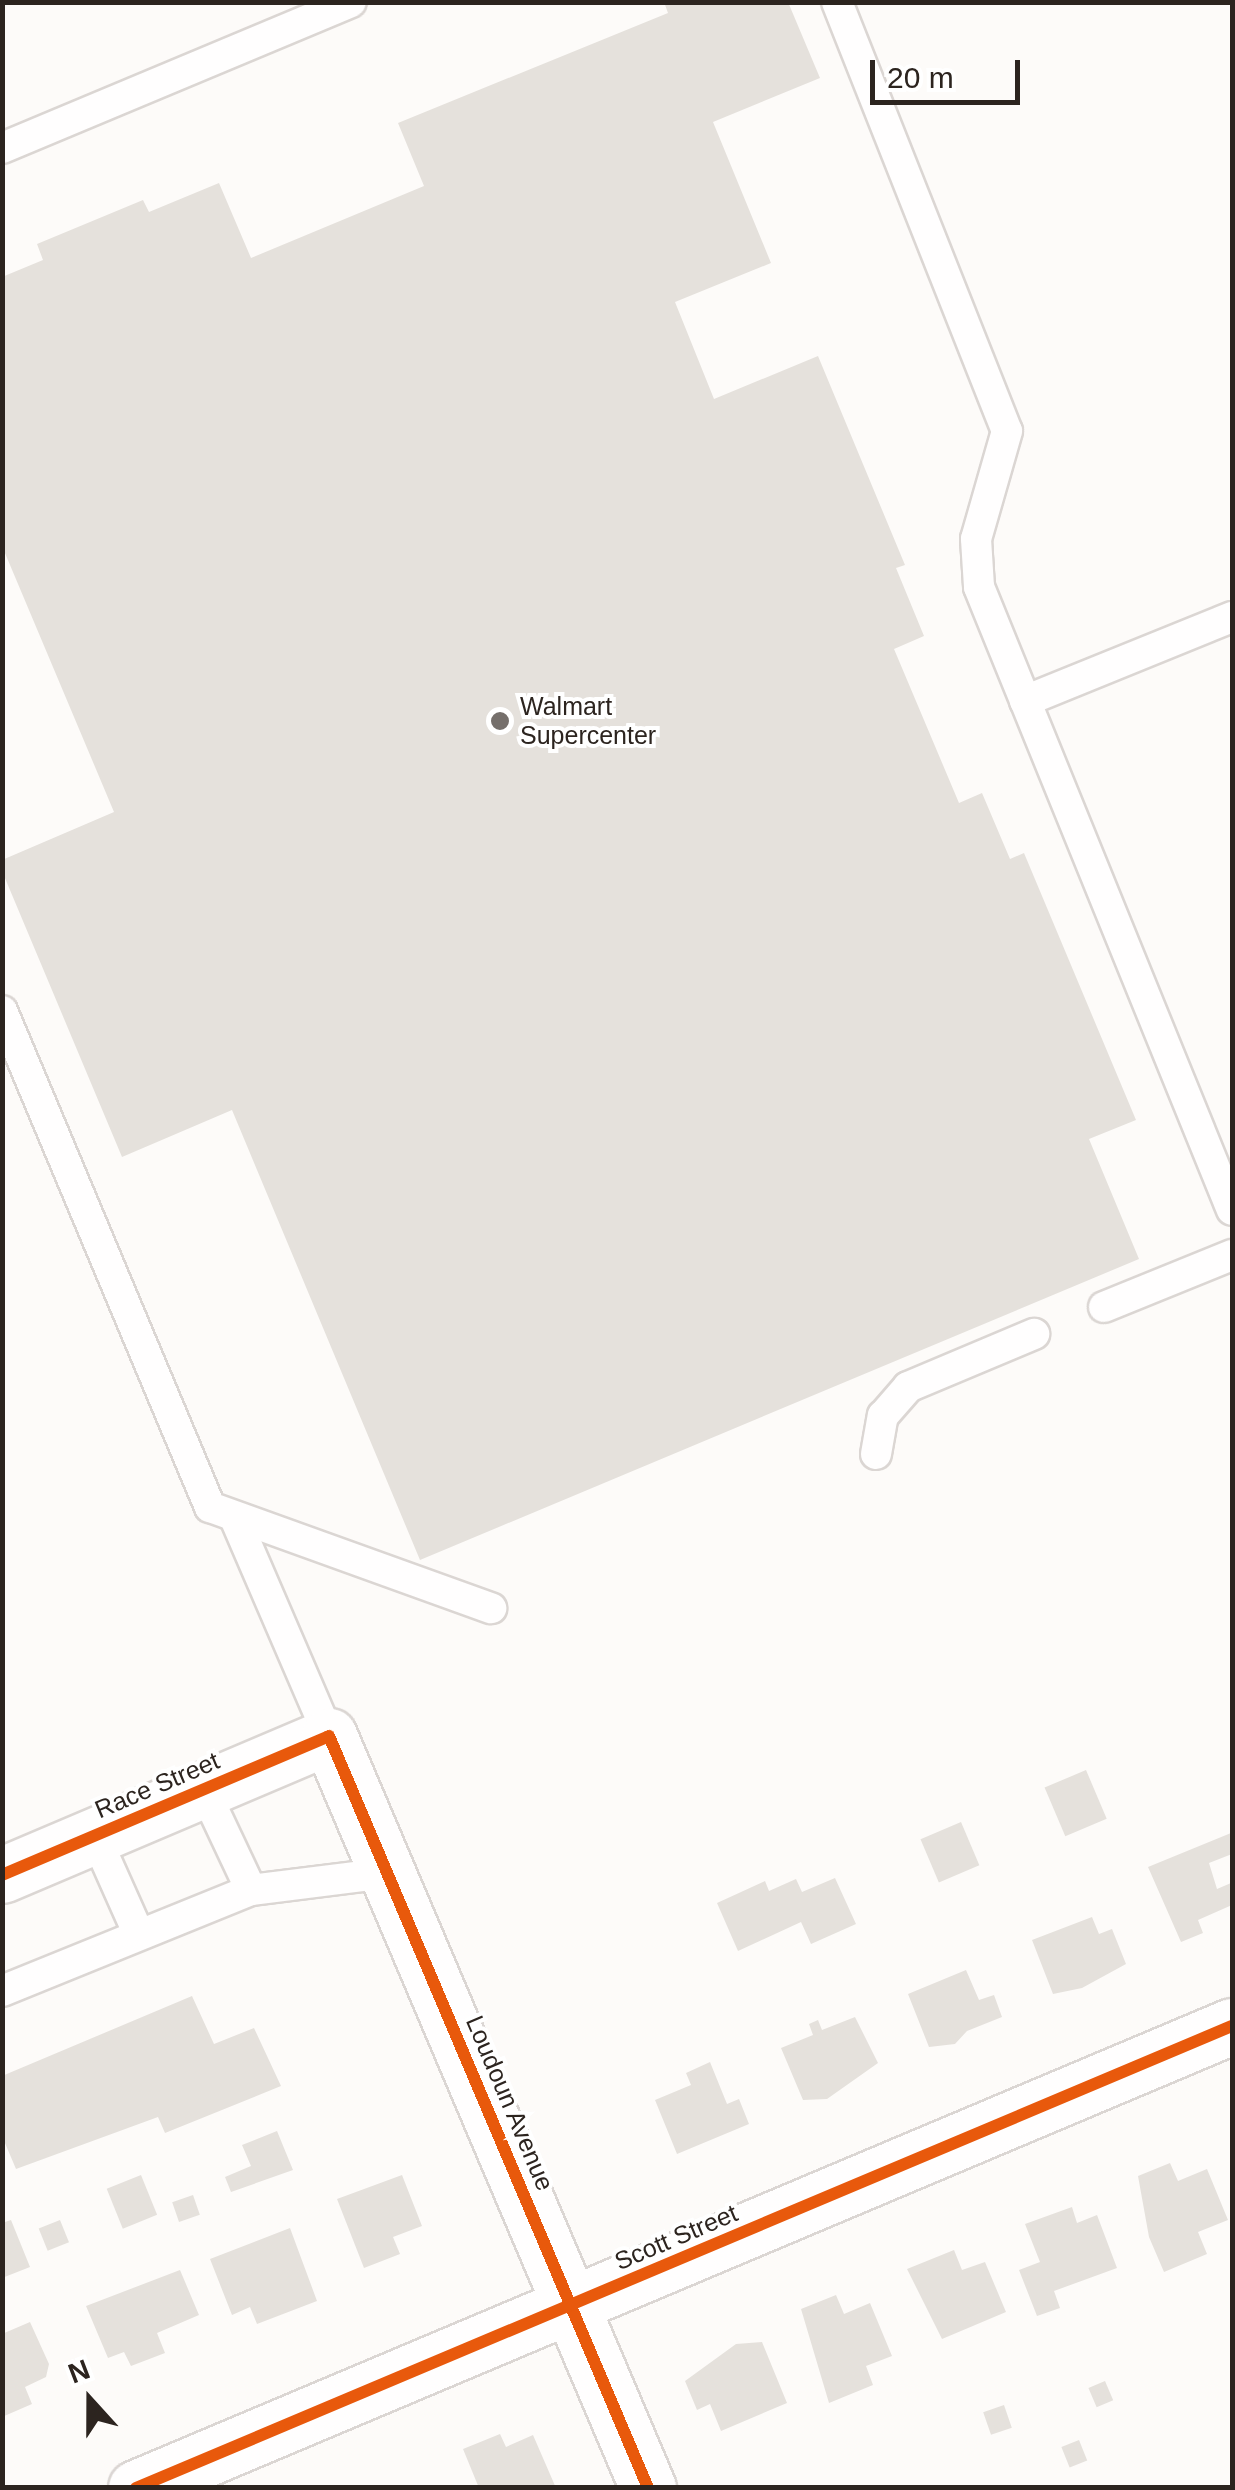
<!DOCTYPE html>
<style>
body{margin:0}
#map{position:relative;width:1235px;height:2490px;overflow:hidden;background:#fdfbf9;font-family:Arial,sans-serif}
div>[style]{position:absolute}
[style*='--x']{left:calc(var(--x)*1px);top:calc(var(--y)*1px);width:calc(var(--w)*1px);rotate:calc(var(--a)*1deg)}
.building>*{inset:0;background:#e5e1dc;transform-origin:0 0}
.roads{filter:drop-shadow(2px 0 #dbd6d3) drop-shadow(-2px 0 #dbd6d3) drop-shadow(0 2px #dbd6d3) drop-shadow(0 -2px #dbd6d3)}
.service>*{height:30px;margin:-15px;padding:0 15px;transform-origin:15px;border-radius:15px;background:#fffefe}
.minor>*{height:55px;margin:-27.5px;padding:0 27.5px;transform-origin:27.5px;border-radius:27.5px;background:#fffefe}
.cycleway>*{height:12px;margin:-6px;padding:0 6px;transform-origin:6px;border-radius:6px;background:#e8590c}
.dots>*{width:28px;height:28px;translate:-50% -50%;box-sizing:border-box;border:5px solid #fff;border-radius:50%}
span{translate:-50% -50%;white-space:nowrap;text-align:center;line-height:1.15;-webkit-text-stroke:8px #fff;paint-order:stroke}
.poi-label{font-size:25px;color:#2c241f}
.left{translate:0 -50%;text-align:left}
.street-label{font-size:25px;color:#2c241f}
.frame{position:absolute;inset:0;border:5px solid #2c241f;pointer-events:none}
.north{position:absolute;left:40px;top:2350px;width:100px;height:100px;-webkit-text-stroke:8px #fff;paint-order:stroke;rotate:339deg;font-size:28px;font-weight:700;line-height:40px;text-align:center;color:#2c241f}
.north::after{content:'';display:block;margin:auto;width:35px;height:45px;background:#2c241f;clip-path:polygon(50% 0,100% 100%,50% 72%,0 100%)}
.scale{position:absolute;left:870px;top:60px;width:150px;height:45px;box-sizing:border-box;border:5px solid #2c241f;border-top:0;padding-left:12px;font-size:30px;line-height:35px;white-space:nowrap;color:#2c241f;-webkit-text-stroke:8px #fff;paint-order:stroke}
</style>
<div id="map">
<div class="building">
<i style="clip-path:polygon(664px 2px,788px 2px,820px 78px,713px 122px,771px 263px,675px 302px,714px 399px,818px 356px,905px 565px,896px 568px,924px 636px,894px 649px,959px 803px,982px 793px,1010px 859px,1024px 853px,1136px 1120px,1089px 1139px,1139px 1259px,420px 1560px,232px 1110px,122px 1157px,2px 871px,2px 860px,114px 812px,2px 546px,2px 277px,43px 260px,37px 244px,143px 200px,149px 212px,219px 183px,251px 258px,424px 186px,398px 123px,668px 13px)"></i>
<i style="left:1086px;top:1770px;width:53px;height:45px;rotate:67deg"></i>
<i style="left:961px;top:1822px;width:47px;height:44px;rotate:67deg"></i>
<i style="clip-path:polygon(1231px 1833px,1232px 1854px,1209px 1863px,1217px 1889px,1231px 1883px,1232px 1905px,1198px 1920px,1203px 1933px,1181px 1942px,1148px 1867px)"></i>
<i style="clip-path:polygon(835px 1878px,856px 1924px,811px 1944px,801px 1922px,738px 1951px,717px 1903px,765px 1881px,769px 1891px,796px 1879px,802px 1892px)"></i>
<i style="clip-path:polygon(1092px 1917px,1099px 1934px,1112px 1929px,1126px 1964px,1082px 1988px,1053px 1994px,1032px 1940px)"></i>
<i style="clip-path:polygon(966px 1970px,979px 2000px,994px 1995px,1002px 2017px,967px 2031px,955px 2044px,929px 2047px,908px 1994px)"></i>
<i style="clip-path:polygon(192px 1996px,214px 2044px,254px 2028px,281px 2086px,165px 2133px,158px 2117px,16px 2169px,2px 2136px,2px 2076px)"></i>
<i style="clip-path:polygon(855px 2017px,878px 2063px,827px 2099px,803px 2100px,781px 2048px,813px 2035px,809px 2024px,818px 2020px,822px 2030px)"></i>
<i style="clip-path:polygon(710px 2062px,727px 2104px,739px 2099px,749px 2124px,677px 2154px,655px 2100px,691px 2085px,686px 2073px)"></i>
<i style="clip-path:polygon(277px 2131px,293px 2170px,231px 2192px,225px 2177px,251px 2166px,242px 2145px)"></i>
<i style="clip-path:polygon(1170px 2163px,1178px 2181px,1207px 2169px,1228px 2220px,1198px 2232px,1207px 2254px,1164px 2272px,1149px 2237px,1138px 2176px)"></i>
<i style="left:141px;top:2175px;width:43px;height:37px;rotate:68deg"></i>
<i style="clip-path:polygon(402px 2175px,422px 2226px,393px 2237px,400px 2254px,364px 2268px,337px 2199px)"></i>
<i style="left:193px;top:2195px;width:21px;height:22px;rotate:71deg"></i>
<i style="clip-path:polygon(1072px 2207px,1077px 2223px,1097px 2215px,1117px 2268px,1054px 2291px,1060px 2308px,1037px 2316px,1019px 2270px,1040px 2262px,1025px 2224px)"></i>
<i style="clip-path:polygon(11px 2220px,30px 2267px,2px 2278px,2px 2223px)"></i>
<i style="left:60px;top:2220px;width:24px;height:23px;rotate:68deg"></i>
<i style="clip-path:polygon(290px 2228px,317px 2301px,257px 2324px,250px 2307px,232px 2315px,210px 2259px)"></i>
<i style="clip-path:polygon(954px 2250px,962px 2270px,985px 2262px,1006px 2312px,942px 2339px,907px 2269px)"></i>
<i style="clip-path:polygon(180px 2270px,199px 2315px,157px 2333px,165px 2353px,131px 2366px,124px 2352px,108px 2358px,86px 2306px)"></i>
<i style="clip-path:polygon(836px 2295px,844px 2314px,870px 2303px,892px 2356px,866px 2366px,873px 2385px,829px 2403px,801px 2309px)"></i>
<i style="clip-path:polygon(30px 2322px,49px 2364px,46px 2377px,25px 2387px,32px 2404px,2px 2417px,2px 2334px)"></i>
<i style="clip-path:polygon(762px 2342px,787px 2403px,721px 2431px,710px 2404px,697px 2410px,685px 2381px,736px 2344px)"></i>
<i style="left:1105px;top:2381px;width:21px;height:18px;rotate:67deg"></i>
<i style="left:1004px;top:2405px;width:24px;height:22px;rotate:71deg"></i>
<i style="clip-path:polygon(500px 2434px,506px 2447px,533px 2435px,556px 2488px,479px 2488px,463px 2449px)"></i>
<i style="left:1079px;top:2440px;width:22px;height:19px;rotate:68deg"></i>
</div>
<div class="roads">
<div class="service">
<i style="--x:837;--y:2;--w:461;--a:68.4"></i>
<i style="--x:1007;--y:431;--w:112;--a:106"></i>
<i style="--x:976;--y:539;--w:48;--a:86.4"></i>
<i style="--x:979;--y:587;--w:672;--a:67.9"></i>
<i style="--x:2;--y:148;--w:378;--a:-22.7"></i>
<i style="--x:1025;--y:701;--w:223;--a:-22.1"></i>
<i style="--x:2;--y:1011;--w:538;--a:67.25"></i>
<i style="--x:210;--y:1507;--w:299;--a:19.8"></i>
<i style="--x:1104;--y:1307;--w:138;--a:-22.1"></i>
<i style="--x:876;--y:1454;--w:39;--a:-80"></i>
<i style="--x:883;--y:1416;--w:38;--a:-49"></i>
<i style="--x:908;--y:1387;--w:137;--a:-22.8"></i>
<i style="--x:235;--y:1518;--w:237;--a:66.7"></i>
<i style="--x:204;--y:1790;--w:110;--a:64.8"></i>
<i style="--x:95;--y:1836;--w:108;--a:66"></i>
<i style="--x:2;--y:1991;--w:269;--a:-22.1"></i>
<i style="--x:251;--y:1890;--w:138;--a:-7.1"></i>
</div>
<div class="minor">
<i style="--x:2;--y:1875;--w:355;--a:-23"></i>
<i style="--x:329;--y:1736;--w:817;--a:67.01"></i>
<i style="--x:136;--y:2488;--w:1189;--a:-22.86"></i>
</div>
</div>
<div class="cycleway">
<i style="--x:2;--y:1875;--w:355;--a:-23"></i>
<i style="--x:329;--y:1736;--w:817;--a:67.01"></i>
<i style="--x:136;--y:2488;--w:1189;--a:-22.86"></i>
</div>
<div class="dots">
<i style="left:500px;top:721px;background:#756f6b"></i>
</div>
<div class="poi-label">
<span class="left" style="left:520px;top:721px">Walmart<br>Supercenter</span>
</div>
<div class="street-label">
<span style="left:157px;top:1785px;rotate:-23deg">Race Street</span>
<span style="left:510px;top:2103px;rotate:67deg">Loudoun Avenue</span>
<span style="left:676px;top:2237px;rotate:-23deg">Scott Street</span>
</div>
<div class="frame"></div>
<div class="north">N</div>
<div class="scale">20 m</div>
</div>
